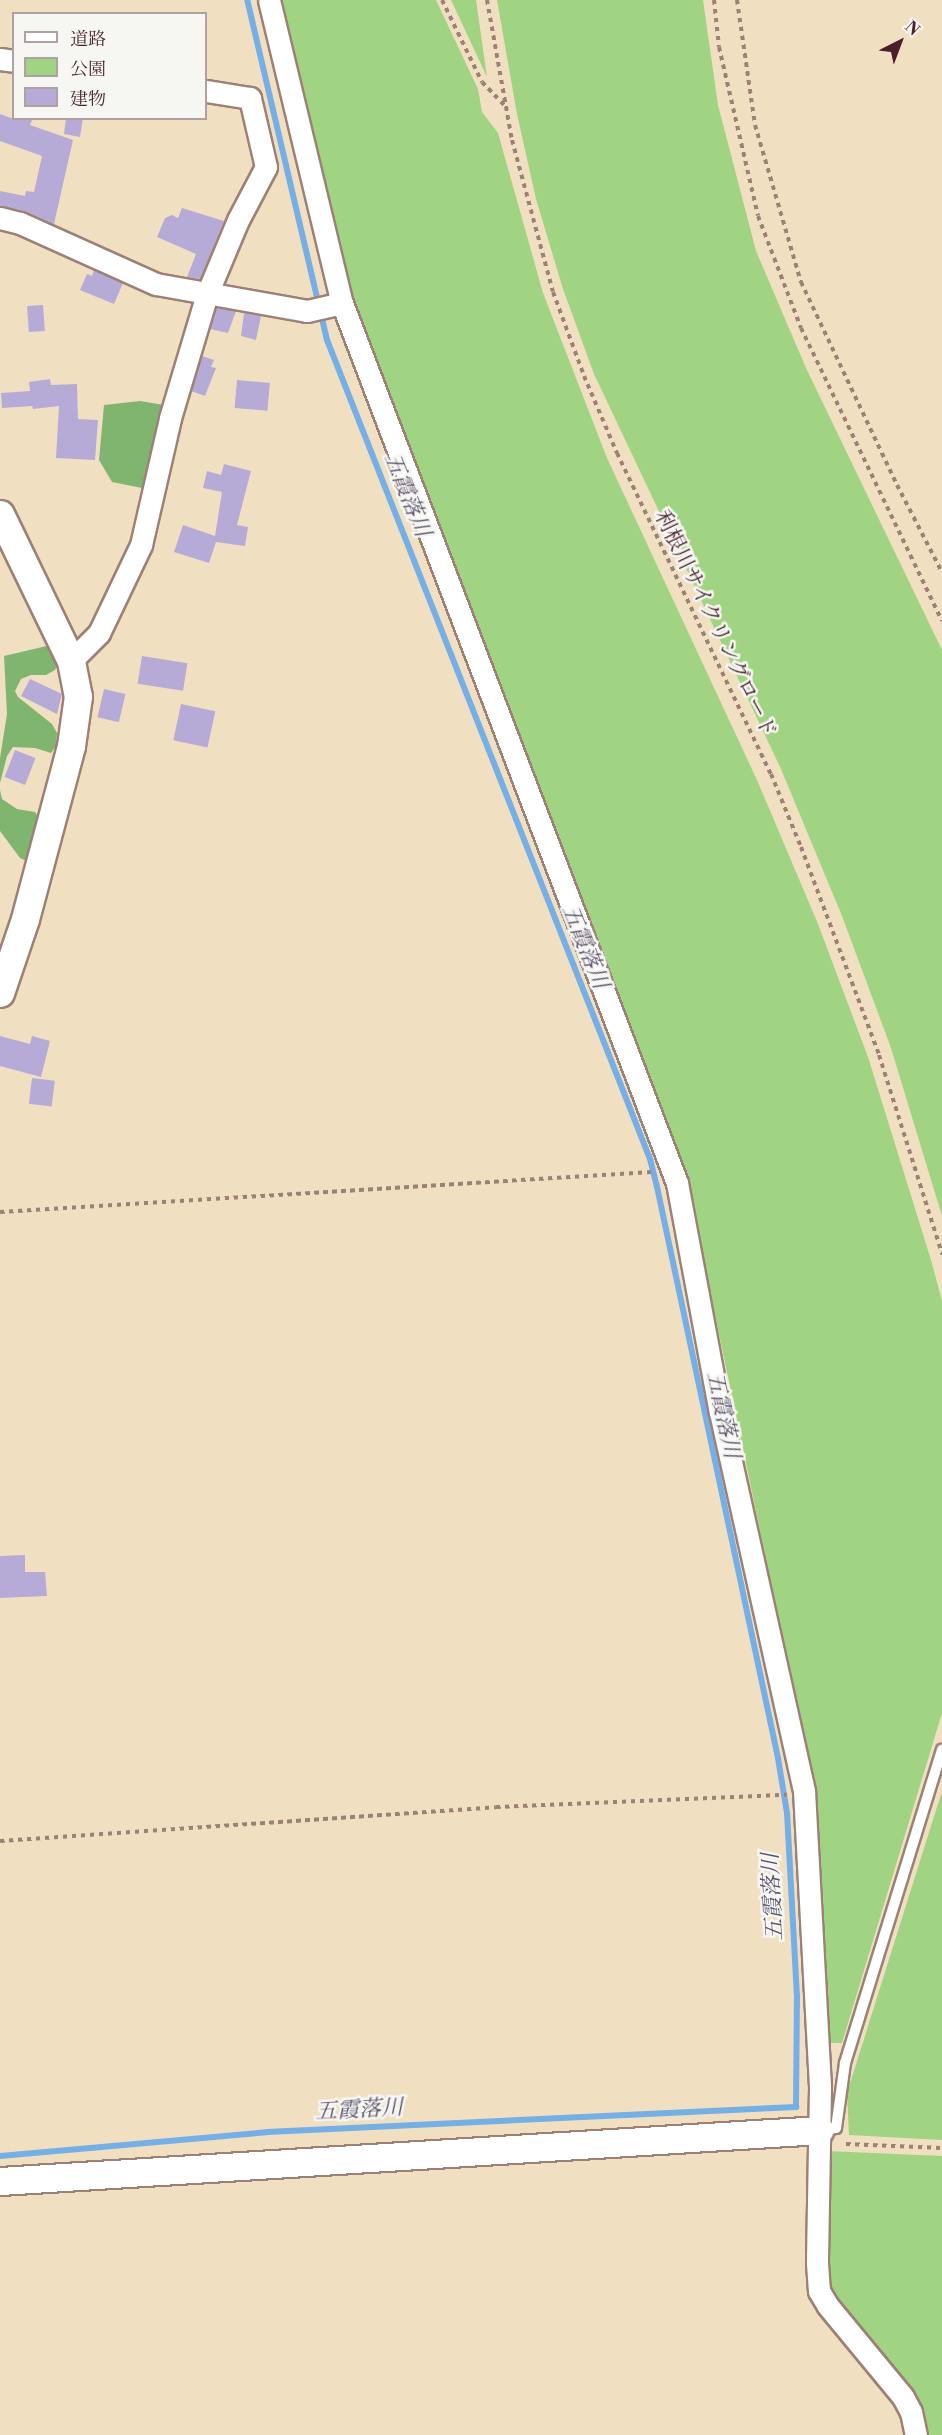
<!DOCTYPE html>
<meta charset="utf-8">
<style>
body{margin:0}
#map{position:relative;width:942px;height:2435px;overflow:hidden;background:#f0e0c1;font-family:"Libre Bodoni","Noto Serif JP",serif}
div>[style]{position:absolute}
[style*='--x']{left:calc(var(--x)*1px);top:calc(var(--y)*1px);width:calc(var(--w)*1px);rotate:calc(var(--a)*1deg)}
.green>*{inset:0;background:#a0d382}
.forest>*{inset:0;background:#80b570}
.stream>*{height:6px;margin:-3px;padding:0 3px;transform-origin:3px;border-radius:3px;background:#75afe6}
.building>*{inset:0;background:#b6abd7;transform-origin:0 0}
.path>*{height:4px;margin-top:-2px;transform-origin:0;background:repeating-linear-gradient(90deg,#9d8076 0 4.5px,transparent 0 9px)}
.roads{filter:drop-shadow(2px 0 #9d8076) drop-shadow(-2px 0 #9d8076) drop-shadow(0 2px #9d8076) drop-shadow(0 -2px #9d8076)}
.service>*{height:10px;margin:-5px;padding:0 5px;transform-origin:5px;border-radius:5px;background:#fff}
.minor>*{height:21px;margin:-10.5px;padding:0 10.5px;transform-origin:10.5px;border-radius:10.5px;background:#fff}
.tertiary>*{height:27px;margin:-13.5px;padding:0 13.5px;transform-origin:13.5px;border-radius:13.5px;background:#fff}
span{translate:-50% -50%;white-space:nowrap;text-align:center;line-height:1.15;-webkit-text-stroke:5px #f6f6f2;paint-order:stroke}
.street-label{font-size:21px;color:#4a1f2b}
.water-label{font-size:22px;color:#59516c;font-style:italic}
.legend{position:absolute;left:12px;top:12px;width:195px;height:108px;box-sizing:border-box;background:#f6f6f2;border:2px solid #b1a0a2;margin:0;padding:8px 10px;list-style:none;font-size:18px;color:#4a1f2b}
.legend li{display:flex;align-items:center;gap:12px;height:30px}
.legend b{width:30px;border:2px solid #b1a0a2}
.north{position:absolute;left:870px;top:12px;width:60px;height:60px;-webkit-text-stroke:4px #f6f6f2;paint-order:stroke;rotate:42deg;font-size:16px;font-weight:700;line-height:24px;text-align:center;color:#4a1f2b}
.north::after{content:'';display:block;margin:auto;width:21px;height:27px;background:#4a1f2b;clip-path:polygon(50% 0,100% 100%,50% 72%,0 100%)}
</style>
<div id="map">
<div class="green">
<i style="clip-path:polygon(277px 0,436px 0,478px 89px,482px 112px,498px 133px,543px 293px,607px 458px,757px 780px,818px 924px,868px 1057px,931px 1260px,942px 1301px,942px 1713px,842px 2043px,830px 2043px,813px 1784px,686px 1176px,352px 313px)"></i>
<i style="clip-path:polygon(451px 0,476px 0,487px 77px)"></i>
<i style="clip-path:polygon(497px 0,703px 0,718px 105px,756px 251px,806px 368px,942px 650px,942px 1216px,891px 1048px,842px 916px,781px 769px,594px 374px,563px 289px,536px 199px,517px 114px)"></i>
<i style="clip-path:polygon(942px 1791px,942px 2140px,849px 2135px,847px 2093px)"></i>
<i style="clip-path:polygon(827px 2151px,942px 2156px,942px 2435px,923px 2435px,831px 2298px,824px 2281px)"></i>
</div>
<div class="forest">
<i style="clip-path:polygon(140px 401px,164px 405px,147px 489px,112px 482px,99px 460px,104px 405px)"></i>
<i style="clip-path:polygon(55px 644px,60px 658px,55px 670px,46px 675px,31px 675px,21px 679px,15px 691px,18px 697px,52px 724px,57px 733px,56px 746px,51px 753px,35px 748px,13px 747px,7px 756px,0 783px,0 758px,7px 714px,4px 656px)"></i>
<i style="clip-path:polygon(0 790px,2px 799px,17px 809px,35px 812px,38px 817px,31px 863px,20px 858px,0 831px)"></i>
</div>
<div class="stream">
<i style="--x:0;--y:2156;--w:268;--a:-5.1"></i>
<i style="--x:267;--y:2132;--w:530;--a:-2.71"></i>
<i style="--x:796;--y:2107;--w:110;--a:-89.5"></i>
<i style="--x:797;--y:1997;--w:184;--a:-93.1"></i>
<i style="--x:787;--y:1813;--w:56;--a:-99.3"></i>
<i style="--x:778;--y:1758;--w:584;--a:-101.96"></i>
<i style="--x:657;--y:1187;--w:29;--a:-104"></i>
<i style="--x:650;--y:1159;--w:880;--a:-111.52"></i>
<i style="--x:327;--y:340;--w:349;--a:-103.2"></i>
</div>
<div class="building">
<i style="clip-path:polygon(0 114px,11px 118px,33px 118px,30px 125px,73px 140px,54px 224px,25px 211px,0 206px,0 191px,25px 196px,26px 191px,34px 192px,42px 156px,0 141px)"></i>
<i style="clip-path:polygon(66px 118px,83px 118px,80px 137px,64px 134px)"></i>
<i style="clip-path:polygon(182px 208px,224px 221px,200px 279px,187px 277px,196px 254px,157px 237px,165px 218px,172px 215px,178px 218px)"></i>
<i style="clip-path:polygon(94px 270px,123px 283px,114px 304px,80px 290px,87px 274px,92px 276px)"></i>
<i style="left:43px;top:305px;width:26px;height:16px;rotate:86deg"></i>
<i style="clip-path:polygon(216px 308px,236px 311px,228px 333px,210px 329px)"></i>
<i style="clip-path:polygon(244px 313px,261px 316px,256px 340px,241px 336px)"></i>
<i style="clip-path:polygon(202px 356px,214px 360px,211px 367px,216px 368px,205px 396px,191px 391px)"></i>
<i style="clip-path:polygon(50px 379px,51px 385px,77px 384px,78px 419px,98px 420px,95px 460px,56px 458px,59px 406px,33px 409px,32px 406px,2px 408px,1px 393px,30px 391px,29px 382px)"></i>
<i style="left:237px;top:380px;width:33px;height:28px;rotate:5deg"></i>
<i style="clip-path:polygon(224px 464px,251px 471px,237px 525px,248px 527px,245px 546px,216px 542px,209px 563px,174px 552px,183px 525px,215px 536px,222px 492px,203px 488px,207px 471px,221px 475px)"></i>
<i style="left:142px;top:656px;width:46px;height:28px;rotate:9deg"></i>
<i style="clip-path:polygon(30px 679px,62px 694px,57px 714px,21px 696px)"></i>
<i style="left:104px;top:689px;width:22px;height:29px;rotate:13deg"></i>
<i style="left:181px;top:704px;width:35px;height:37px;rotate:12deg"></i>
<i style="left:15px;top:750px;width:22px;height:29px;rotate:21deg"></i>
<i style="clip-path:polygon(0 1036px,30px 1044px,32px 1036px,50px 1041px,41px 1077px,0 1066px)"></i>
<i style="left:32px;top:1078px;width:23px;height:26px;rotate:7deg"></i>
<i style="clip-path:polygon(25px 1555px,25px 1572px,45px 1572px,47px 1596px,0 1598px,0 1556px)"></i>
</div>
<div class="path">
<i style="--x:442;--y:0;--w:91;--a:64"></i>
<i style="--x:482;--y:82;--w:33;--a:46"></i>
<i style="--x:487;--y:0;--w:142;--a:79.9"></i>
<i style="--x:512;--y:140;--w:157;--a:74.9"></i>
<i style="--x:553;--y:292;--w:90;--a:69.7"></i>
<i style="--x:584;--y:376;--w:84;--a:66.8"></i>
<i style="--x:617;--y:453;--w:356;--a:64.4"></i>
<i style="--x:771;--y:774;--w:79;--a:67.7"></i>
<i style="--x:801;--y:847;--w:222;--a:69.4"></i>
<i style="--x:879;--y:1055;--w:209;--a:72.4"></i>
<i style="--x:714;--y:0;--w:47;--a:83.9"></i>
<i style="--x:719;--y:47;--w:173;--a:77"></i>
<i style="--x:758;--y:216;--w:120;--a:69"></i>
<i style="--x:801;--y:328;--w:325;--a:64.3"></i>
<i style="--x:737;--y:0;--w:126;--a:81.8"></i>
<i style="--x:755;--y:125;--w:164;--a:73.7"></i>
<i style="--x:801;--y:282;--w:225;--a:64.7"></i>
<i style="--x:897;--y:485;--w:98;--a:62.7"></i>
<i style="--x:0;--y:1212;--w:653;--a:-3.51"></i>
<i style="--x:0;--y:1841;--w:497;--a:-3.9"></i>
<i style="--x:496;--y:1807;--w:291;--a:-2.4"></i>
<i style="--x:846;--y:2144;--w:96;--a:2.4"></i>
</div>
<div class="roads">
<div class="service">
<i style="--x:819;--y:2130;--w:17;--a:-7"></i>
<i style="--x:836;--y:2128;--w:66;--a:-82.1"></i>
<i style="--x:845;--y:2063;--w:328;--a:-72.8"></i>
</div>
<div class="minor">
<i style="--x:269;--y:0;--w:312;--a:76.5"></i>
<i style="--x:342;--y:303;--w:942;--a:69.16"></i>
<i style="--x:677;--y:1183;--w:233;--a:79.4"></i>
<i style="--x:720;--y:1412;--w:388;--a:77.5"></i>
<i style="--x:804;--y:1791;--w:297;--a:86.9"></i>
<i style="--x:820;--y:2088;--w:175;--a:91"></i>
<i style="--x:817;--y:2263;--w:28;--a:86"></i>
<i style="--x:819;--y:2291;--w:17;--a:59"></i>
<i style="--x:828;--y:2306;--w:118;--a:50.5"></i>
<i style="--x:903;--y:2397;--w:17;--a:62"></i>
<i style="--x:911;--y:2412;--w:24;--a:78"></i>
<i style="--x:0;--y:59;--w:14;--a:8"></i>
<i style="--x:0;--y:218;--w:21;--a:14"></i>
<i style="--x:20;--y:223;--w:149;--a:24.2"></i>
<i style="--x:156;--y:284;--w:153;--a:10.1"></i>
<i style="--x:307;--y:311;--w:36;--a:-13"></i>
<i style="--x:71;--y:661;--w:40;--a:-45"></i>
<i style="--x:99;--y:633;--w:98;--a:-64.5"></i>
<i style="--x:141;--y:545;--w:130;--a:-77.1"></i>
<i style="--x:170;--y:418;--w:129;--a:-73.4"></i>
<i style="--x:207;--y:294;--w:80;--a:-67.3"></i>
<i style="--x:238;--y:220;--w:60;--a:-62.2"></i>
<i style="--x:266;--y:167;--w:71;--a:-103.1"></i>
<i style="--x:250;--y:98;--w:45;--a:-171"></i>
</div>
<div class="tertiary">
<i style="--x:0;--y:514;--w:163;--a:64.2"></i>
<i style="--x:71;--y:661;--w:36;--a:79"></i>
<i style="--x:78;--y:696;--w:50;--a:98"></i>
<i style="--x:71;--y:746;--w:179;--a:104.9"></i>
<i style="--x:25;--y:919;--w:78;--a:108.7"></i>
<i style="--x:0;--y:2181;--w:821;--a:-3.56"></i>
</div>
</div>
<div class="street-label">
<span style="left:715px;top:624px;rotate:64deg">利根川サイクリングロード</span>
</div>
<div class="water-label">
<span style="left:407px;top:495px;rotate:68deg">五霞落川</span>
<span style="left:585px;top:947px;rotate:68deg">五霞落川</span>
<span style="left:723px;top:1415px;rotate:78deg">五霞落川</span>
<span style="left:773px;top:1897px;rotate:-93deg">五霞落川</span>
<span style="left:359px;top:2110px;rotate:-3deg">五霞落川</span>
</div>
<ul class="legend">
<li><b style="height:8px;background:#fff"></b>道路</li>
<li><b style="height:16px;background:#a0d382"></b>公園</li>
<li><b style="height:16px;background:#b6abd7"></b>建物</li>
</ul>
<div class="north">N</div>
</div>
